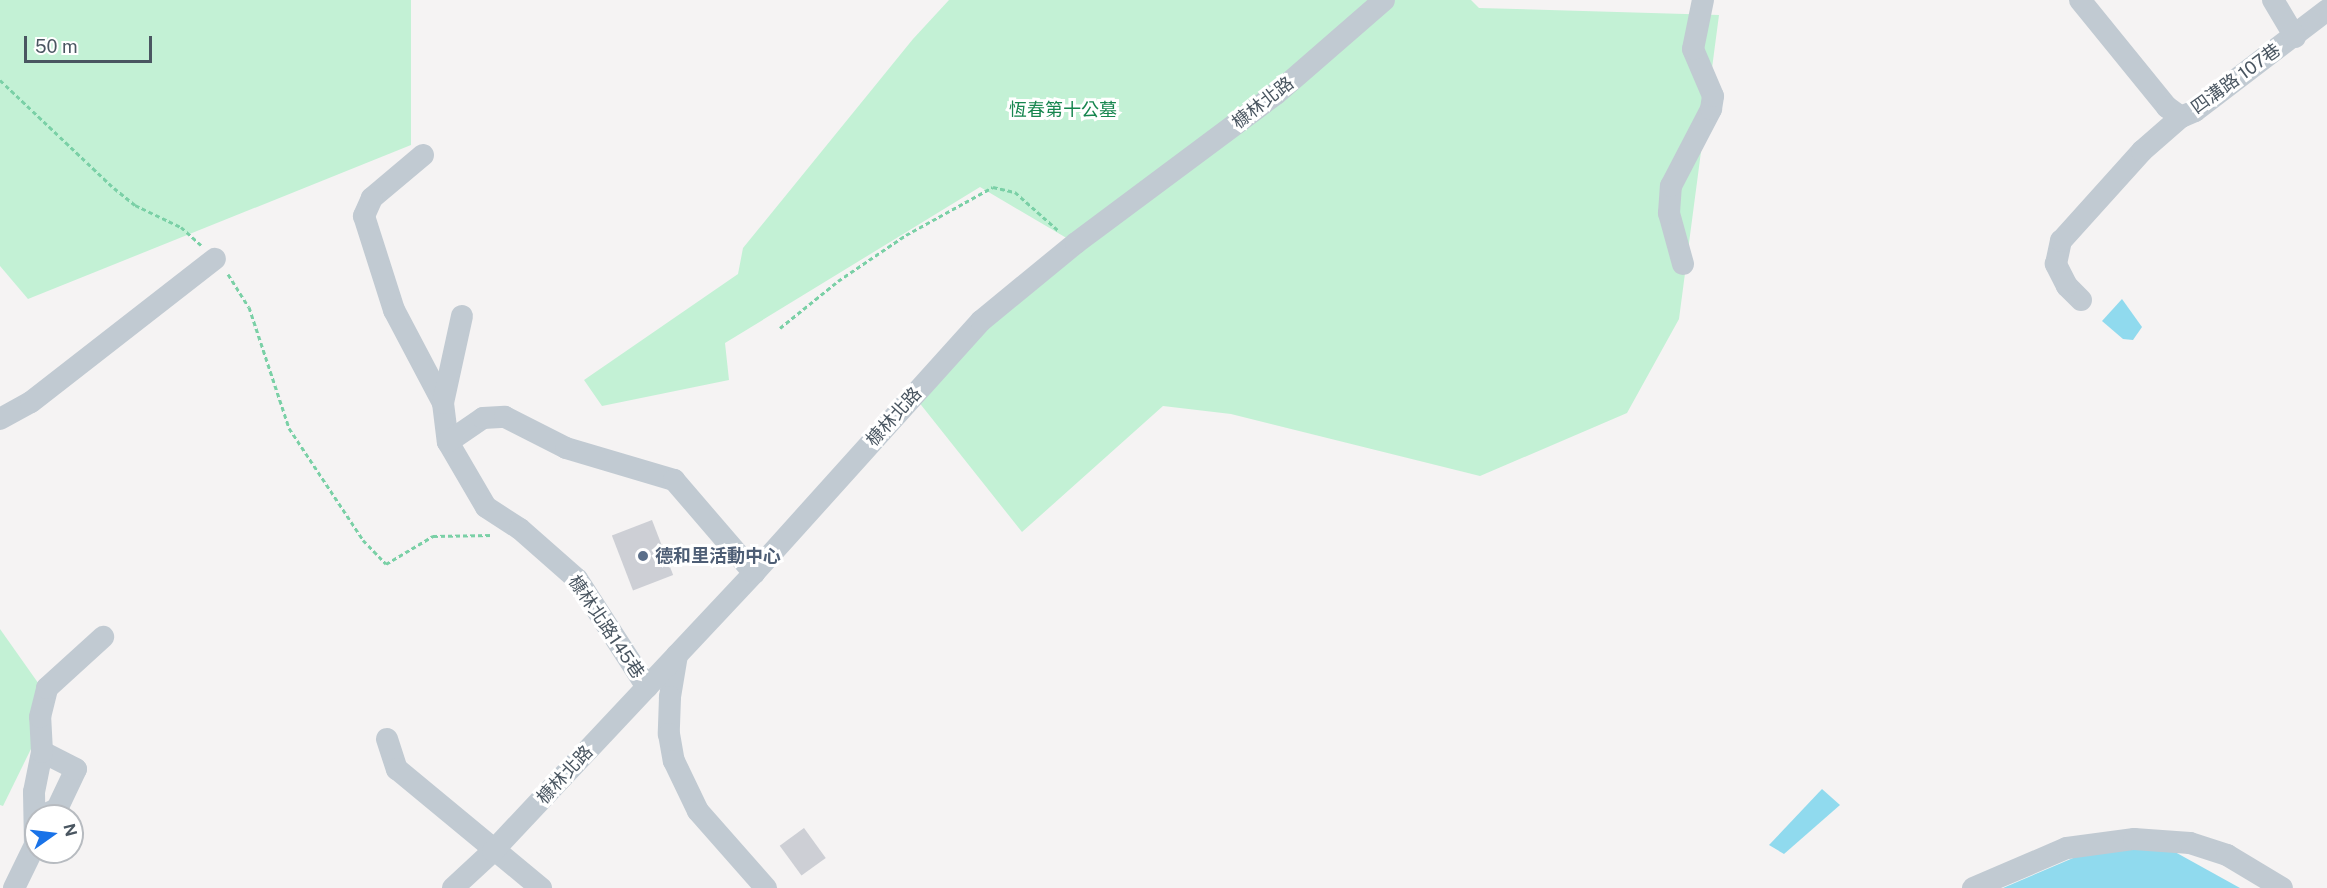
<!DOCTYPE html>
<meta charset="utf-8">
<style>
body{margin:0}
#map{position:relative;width:2327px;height:888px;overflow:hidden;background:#f5f3f3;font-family:"Public Sans","Noto Sans TC",sans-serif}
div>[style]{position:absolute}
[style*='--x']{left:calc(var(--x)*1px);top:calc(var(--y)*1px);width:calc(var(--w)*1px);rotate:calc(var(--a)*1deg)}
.green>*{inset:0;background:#c3f1d5}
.water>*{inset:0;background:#90daee}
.building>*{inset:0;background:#cdcfd5;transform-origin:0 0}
.path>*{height:3px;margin-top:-1.5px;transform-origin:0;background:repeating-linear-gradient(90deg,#7ad0a6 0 4.5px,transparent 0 7.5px)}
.minor>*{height:22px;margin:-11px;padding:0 11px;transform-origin:11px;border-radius:11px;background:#c1cad2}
.dots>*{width:16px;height:16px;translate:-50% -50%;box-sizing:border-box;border:3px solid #fff;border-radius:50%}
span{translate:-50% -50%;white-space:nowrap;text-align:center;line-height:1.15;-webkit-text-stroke:6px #fff;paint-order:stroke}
.street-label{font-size:18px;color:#4a5661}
.park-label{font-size:18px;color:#17864f}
.service-label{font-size:18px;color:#4e5e75;font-weight:700}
.left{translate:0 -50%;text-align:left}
.north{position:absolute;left:24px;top:804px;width:60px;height:60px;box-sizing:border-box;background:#fff;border:2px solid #b7bbc0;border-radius:50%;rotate:76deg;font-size:16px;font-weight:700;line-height:24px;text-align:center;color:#4a5661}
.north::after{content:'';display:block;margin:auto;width:21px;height:27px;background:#1a73e8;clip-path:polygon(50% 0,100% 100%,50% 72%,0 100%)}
.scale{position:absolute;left:24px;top:36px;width:128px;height:27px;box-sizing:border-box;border:3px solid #4a5661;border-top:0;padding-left:8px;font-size:18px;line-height:21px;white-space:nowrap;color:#4a5661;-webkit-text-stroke:4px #fff;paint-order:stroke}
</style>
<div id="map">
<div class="green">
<i style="clip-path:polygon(0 0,411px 0,411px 145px,28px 299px,0 266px)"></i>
<i style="clip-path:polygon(949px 0,1471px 0,1479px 8px,1719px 15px,1679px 319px,1627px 413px,1480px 476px,1231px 414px,1163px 406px,1022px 532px,914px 396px,1075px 243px,980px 187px,725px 343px,729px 380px,602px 406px,584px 380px,738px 274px,743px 248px,913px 39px)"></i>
<i style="clip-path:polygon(0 629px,53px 704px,3px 806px,0 805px)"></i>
</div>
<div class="water">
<i style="clip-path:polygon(2122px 299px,2142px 327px,2133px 340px,2123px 339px,2102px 321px)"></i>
<i style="clip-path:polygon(1822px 789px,1840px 805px,1784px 854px,1769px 845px)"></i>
<i style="clip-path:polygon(2099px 847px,2175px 852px,2240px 888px,2003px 888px)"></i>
</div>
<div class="building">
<i style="left:652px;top:520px;width:59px;height:43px;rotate:69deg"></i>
<i style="left:804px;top:828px;width:37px;height:30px;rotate:54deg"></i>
</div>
<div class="path">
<i style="--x:0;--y:80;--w:157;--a:43.5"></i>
<i style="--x:114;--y:188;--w:27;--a:39"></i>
<i style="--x:135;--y:205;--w:51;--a:25.6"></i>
<i style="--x:181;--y:227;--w:27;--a:42"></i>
<i style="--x:228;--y:274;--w:39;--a:58"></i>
<i style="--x:249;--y:307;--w:127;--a:71.7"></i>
<i style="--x:289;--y:428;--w:134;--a:56.5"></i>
<i style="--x:363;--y:540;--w:33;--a:46"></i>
<i style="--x:386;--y:564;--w:55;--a:-30.8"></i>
<i style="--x:433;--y:536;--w:60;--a:-1"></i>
<i style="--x:780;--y:328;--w:75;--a:-39"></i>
<i style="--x:838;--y:281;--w:82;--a:-34.1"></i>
<i style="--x:906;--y:235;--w:99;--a:-28.9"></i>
<i style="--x:993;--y:187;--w:23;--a:13"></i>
<i style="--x:1015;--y:192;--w:60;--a:41.6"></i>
</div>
<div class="minor">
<i style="--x:2080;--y:0;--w:138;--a:50.9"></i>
<i style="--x:2167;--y:107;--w:17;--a:36"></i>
<i style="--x:2181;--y:117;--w:15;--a:-23"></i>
<i style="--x:2195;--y:111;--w:166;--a:-37.4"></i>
<i style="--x:2273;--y:0;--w:43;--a:59.3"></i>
<i style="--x:423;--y:155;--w:67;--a:139.9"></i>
<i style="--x:372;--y:198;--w:20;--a:114"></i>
<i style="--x:364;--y:216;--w:99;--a:72.3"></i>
<i style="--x:394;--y:310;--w:105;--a:62.2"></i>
<i style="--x:443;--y:403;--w:39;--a:83"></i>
<i style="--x:448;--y:442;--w:75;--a:59.7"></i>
<i style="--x:486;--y:507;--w:40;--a:32.9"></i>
<i style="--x:520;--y:529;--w:76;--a:41.3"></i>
<i style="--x:577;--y:579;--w:129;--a:57.1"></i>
<i style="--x:1683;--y:264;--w:53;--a:-105.4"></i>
<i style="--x:1669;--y:213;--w:27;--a:-86"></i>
<i style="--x:1671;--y:186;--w:87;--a:-62.5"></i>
<i style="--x:1711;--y:109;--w:13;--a:-81"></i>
<i style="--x:1713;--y:96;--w:51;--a:-113.1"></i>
<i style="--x:1693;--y:49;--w:50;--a:-78.5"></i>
<i style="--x:2081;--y:300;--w:20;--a:-135"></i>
<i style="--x:2067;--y:286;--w:25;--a:-117"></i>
<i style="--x:2056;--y:264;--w:24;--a:-78"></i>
<i style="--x:2061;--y:241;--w:121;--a:-48"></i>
<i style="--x:2142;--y:151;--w:52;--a:-41.1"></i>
<i style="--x:443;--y:403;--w:89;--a:-77.7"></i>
<i style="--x:0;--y:419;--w:35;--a:-29"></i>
<i style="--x:31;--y:402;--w:233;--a:-37.9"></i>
<i style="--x:448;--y:442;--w:42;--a:-34.4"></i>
<i style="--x:483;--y:418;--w:22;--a:-3"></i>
<i style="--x:505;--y:417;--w:68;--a:26.9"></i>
<i style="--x:566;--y:448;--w:113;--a:16.5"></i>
<i style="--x:674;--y:480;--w:123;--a:49.3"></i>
<i style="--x:677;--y:655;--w:43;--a:99.5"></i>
<i style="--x:670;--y:697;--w:37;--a:92"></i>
<i style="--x:669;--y:734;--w:27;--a:80"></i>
<i style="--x:674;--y:761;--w:55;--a:64.4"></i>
<i style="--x:698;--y:811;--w:103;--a:48.6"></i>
<i style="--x:387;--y:739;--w:32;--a:72"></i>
<i style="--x:397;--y:769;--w:187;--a:39.6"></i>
<i style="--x:42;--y:816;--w:17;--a:-25"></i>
<i style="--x:57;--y:809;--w:44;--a:-64.6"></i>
<i style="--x:76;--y:769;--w:38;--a:-153"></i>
<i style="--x:14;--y:888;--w:48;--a:-64"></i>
<i style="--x:35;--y:845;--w:53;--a:-91.1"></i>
<i style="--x:34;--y:792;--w:41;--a:-78.7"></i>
<i style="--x:42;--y:752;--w:35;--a:-93"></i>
<i style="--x:40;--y:717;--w:30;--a:-76"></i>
<i style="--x:47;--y:688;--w:76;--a:-42.3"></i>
<i style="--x:453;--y:888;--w:54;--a:-42.8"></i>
<i style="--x:493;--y:851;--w:381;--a:-46.8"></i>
<i style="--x:754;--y:573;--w:339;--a:-48"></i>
<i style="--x:981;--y:321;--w:123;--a:-39.4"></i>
<i style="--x:1076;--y:243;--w:249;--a:-36.7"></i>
<i style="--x:1276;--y:94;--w:143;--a:-41"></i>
<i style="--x:1973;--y:888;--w:102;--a:-23.1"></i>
<i style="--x:2067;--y:848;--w:68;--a:-7.7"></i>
<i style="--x:2134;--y:839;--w:56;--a:4.1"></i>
<i style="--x:2190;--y:843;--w:39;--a:18"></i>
<i style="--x:2227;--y:855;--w:64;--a:31"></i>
</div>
<div class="dots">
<i style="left:643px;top:556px;background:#5c6f8a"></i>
</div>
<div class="street-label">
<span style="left:2236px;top:79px;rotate:-36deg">四溝路 107巷</span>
<span style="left:1263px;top:103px;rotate:-38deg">槺林北路</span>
<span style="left:894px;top:417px;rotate:-48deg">槺林北路</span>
<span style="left:606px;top:627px;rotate:56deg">槺林北路145巷</span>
<span style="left:565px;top:775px;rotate:-47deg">槺林北路</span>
</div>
<div class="park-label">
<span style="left:1063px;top:110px">恆春第十公墓</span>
</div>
<div class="service-label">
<span class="left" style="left:655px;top:556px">德和里活動中心</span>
</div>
<div class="north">N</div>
<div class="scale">50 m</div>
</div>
